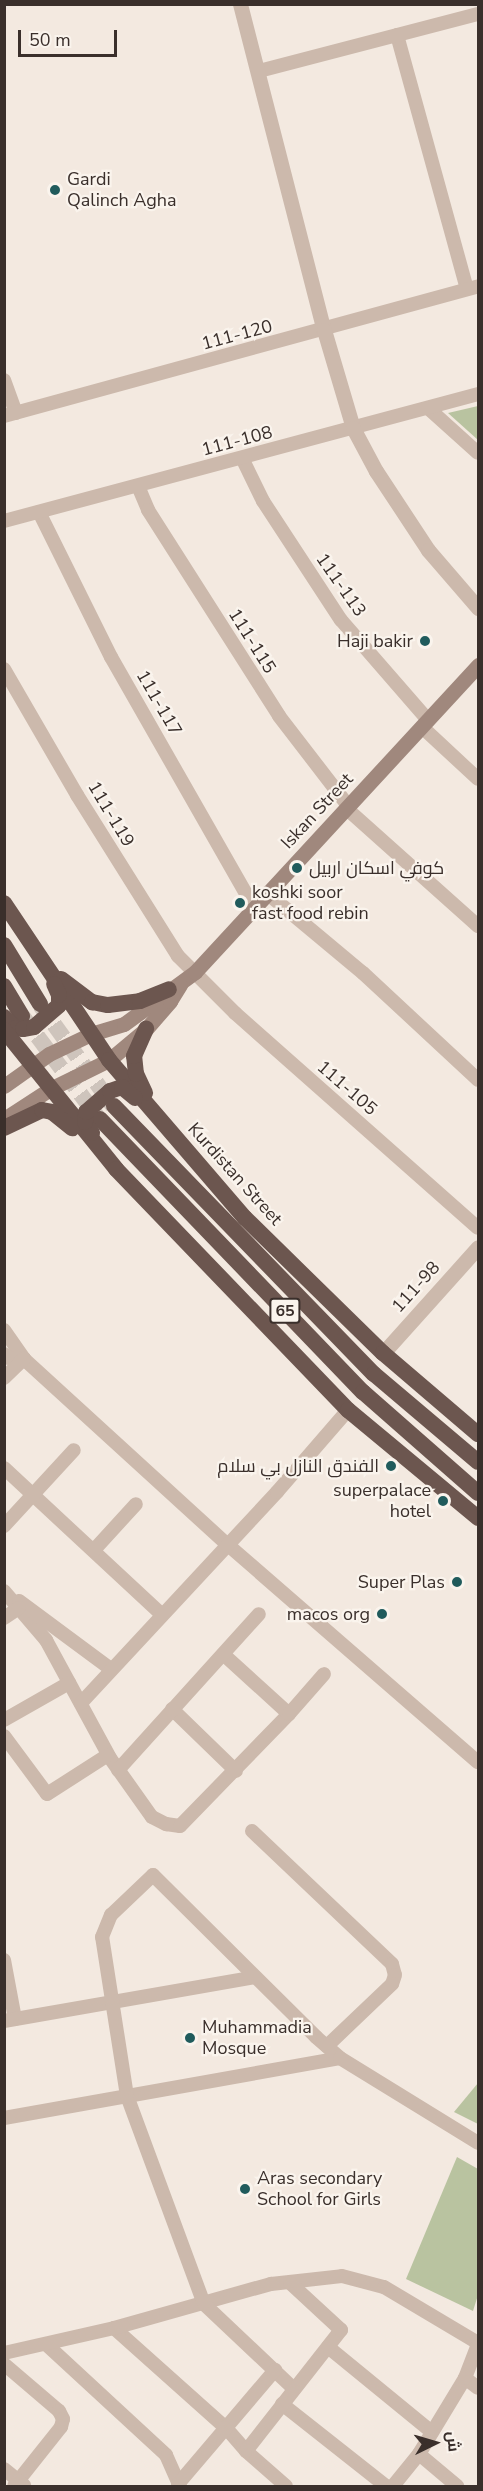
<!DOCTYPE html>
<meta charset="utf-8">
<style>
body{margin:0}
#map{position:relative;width:483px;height:2491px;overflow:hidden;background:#f3e9e0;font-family:"Nunito Sans",Cairo,sans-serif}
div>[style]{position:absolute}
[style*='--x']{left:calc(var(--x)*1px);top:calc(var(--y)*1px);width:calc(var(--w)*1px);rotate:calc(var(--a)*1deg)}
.green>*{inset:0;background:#b9c3a0}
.trunk-tunnel>*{height:16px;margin-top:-8px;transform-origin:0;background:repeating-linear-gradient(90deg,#cec4bc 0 16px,transparent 0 24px)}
.minor>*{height:14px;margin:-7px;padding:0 7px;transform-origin:7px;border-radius:7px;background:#ccb9ac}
.tertiary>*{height:15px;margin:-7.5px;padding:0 7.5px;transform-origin:7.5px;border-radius:7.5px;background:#ccb9ac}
.secondary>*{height:15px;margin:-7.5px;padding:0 7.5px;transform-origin:7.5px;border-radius:7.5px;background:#a0887d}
.trunk>*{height:16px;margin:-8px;padding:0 8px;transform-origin:8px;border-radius:8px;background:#6c564f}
.dots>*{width:16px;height:16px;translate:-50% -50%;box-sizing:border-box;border:3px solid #faf4ed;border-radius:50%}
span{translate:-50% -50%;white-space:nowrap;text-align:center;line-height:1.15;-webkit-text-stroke:4.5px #faf4ed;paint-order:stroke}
.shield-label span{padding:2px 4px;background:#faf4ed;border:2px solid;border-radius:4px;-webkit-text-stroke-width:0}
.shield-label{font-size:16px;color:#3a2f2b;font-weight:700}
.poi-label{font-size:18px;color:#3a2f2b}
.left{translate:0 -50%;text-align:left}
.right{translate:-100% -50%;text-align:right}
.street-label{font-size:18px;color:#3a2f2b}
.frame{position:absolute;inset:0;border:6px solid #3a2f2b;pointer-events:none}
.north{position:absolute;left:405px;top:2413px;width:60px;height:60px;-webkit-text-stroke:4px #faf4ed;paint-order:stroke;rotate:85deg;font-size:16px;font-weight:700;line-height:24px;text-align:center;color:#3a2f2b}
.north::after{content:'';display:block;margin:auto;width:21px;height:27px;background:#3a2f2b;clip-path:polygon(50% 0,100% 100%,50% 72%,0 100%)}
.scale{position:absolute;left:18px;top:30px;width:99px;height:27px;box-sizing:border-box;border:3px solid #3a2f2b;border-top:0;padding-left:8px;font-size:18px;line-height:21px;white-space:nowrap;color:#3a2f2b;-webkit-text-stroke:4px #faf4ed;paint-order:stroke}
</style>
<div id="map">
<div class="green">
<i style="clip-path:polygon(478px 406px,478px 440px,448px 413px)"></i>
<i style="clip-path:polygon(478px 2083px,478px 2124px,454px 2112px)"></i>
<i style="clip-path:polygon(457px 2157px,478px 2169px,478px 2295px,473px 2311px,406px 2279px)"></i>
</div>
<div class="trunk-tunnel">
<i style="--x:40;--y:1005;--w:125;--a:54.1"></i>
<i style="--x:23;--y:1017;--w:127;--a:53.3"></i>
</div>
<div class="minor">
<i style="--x:397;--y:35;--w:263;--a:74.6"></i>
<i style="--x:259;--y:71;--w:226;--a:-14.6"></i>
<i style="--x:4;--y:380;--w:35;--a:70"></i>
<i style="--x:428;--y:408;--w:67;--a:42"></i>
<i style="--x:4;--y:416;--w:492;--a:-15.3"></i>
<i style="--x:242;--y:458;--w:48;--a:64"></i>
<i style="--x:263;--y:501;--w:142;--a:56.8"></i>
<i style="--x:341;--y:620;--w:133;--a:49"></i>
<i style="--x:138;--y:486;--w:26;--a:67"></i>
<i style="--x:148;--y:510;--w:244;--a:57.5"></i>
<i style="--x:279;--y:716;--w:115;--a:52.4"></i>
<i style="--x:39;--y:512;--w:162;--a:63.6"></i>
<i style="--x:111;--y:657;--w:289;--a:60.3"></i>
<i style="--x:4;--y:521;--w:491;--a:-15"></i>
<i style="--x:4;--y:669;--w:146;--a:59.9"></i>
<i style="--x:77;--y:795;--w:190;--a:57.9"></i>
<i style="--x:178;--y:956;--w:81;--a:45"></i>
<i style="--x:235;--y:1013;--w:324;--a:41.5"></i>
<i style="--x:422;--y:727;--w:76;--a:42.9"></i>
<i style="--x:347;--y:809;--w:176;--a:41.8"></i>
<i style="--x:267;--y:893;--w:125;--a:39.8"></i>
<i style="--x:363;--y:973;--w:157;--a:42.9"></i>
<i style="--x:4;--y:1330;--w:35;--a:55"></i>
<i style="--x:24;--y:1359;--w:276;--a:42.4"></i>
<i style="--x:228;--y:1545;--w:331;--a:41"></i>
<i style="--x:4;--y:1354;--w:6;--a:39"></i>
<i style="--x:9;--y:1358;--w:15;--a:4"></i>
<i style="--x:4;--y:1378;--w:28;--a:-44"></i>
<i style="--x:4;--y:1468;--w:214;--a:42.9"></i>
<i style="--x:4;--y:1526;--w:103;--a:-47.4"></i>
<i style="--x:94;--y:1550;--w:62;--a:-47.6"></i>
<i style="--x:4;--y:1591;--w:65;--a:49.4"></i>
<i style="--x:46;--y:1640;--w:134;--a:61.5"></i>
<i style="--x:110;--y:1758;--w:72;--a:54.6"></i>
<i style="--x:152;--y:1817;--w:16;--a:27"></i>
<i style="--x:166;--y:1824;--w:14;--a:8"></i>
<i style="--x:180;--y:1826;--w:156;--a:-45.8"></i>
<i style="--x:289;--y:1714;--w:89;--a:-137.7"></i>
<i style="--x:19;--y:1601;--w:114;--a:36.5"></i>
<i style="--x:4;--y:1618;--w:18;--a:-34"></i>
<i style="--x:81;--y:1703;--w:288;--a:-47.1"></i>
<i style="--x:277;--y:1492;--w:108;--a:-49.1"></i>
<i style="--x:172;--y:1709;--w:89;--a:44.1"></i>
<i style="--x:289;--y:1714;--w:53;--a:-48.8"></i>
<i style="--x:4;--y:1720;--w:75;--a:-29.6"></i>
<i style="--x:4;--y:1736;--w:72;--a:53.4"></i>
<i style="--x:47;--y:1794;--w:72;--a:-32.6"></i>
<i style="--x:118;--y:1770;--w:210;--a:-47.9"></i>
<i style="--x:252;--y:1831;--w:193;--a:43.5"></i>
<i style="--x:392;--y:1964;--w:11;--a:75"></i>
<i style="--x:395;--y:1975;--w:9;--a:108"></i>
<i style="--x:392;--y:1984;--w:90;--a:136.4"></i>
<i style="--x:4;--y:1960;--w:60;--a:79.4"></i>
<i style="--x:4;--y:2021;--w:255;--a:-9.9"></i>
<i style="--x:4;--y:2118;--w:341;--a:-10.1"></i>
<i style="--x:114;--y:2328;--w:152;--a:41.8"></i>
<i style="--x:227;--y:2429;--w:29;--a:49"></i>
<i style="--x:246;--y:2451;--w:53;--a:41.2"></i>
<i style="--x:47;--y:2345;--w:162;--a:42.7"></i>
<i style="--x:166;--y:2455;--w:34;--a:66"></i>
<i style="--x:328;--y:2347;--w:134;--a:39.3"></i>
<i style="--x:4;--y:2353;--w:113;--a:-12.8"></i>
<i style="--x:114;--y:2328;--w:163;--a:-15.7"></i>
<i style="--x:271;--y:2284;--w:71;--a:-6.4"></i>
<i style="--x:342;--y:2276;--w:43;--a:14.7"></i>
<i style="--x:384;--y:2287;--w:109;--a:30.8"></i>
<i style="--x:4;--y:2364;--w:72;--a:40.5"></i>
<i style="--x:59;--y:2411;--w:9;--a:63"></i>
<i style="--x:63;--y:2419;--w:8;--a:104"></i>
<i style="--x:61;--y:2427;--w:75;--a:128.5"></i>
<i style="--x:465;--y:2378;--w:16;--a:38"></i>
<i style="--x:294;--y:2389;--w:124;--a:-136.6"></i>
<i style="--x:204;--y:2304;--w:222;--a:-110.3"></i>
<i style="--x:127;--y:2096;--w:161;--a:-98.9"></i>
<i style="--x:102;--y:1937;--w:24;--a:-68"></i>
<i style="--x:111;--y:1915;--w:58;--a:-43.6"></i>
<i style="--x:153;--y:1875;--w:230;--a:44.8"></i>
<i style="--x:316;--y:2037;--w:32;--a:41"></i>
<i style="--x:340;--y:2058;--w:162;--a:31.6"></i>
<i style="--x:282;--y:2404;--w:132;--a:38.3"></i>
<i style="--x:246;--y:2451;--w:154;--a:-51.9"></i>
<i style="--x:341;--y:2330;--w:69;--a:-137.3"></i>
<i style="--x:419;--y:2454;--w:50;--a:40.1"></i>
<i style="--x:4;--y:2469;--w:26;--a:39"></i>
<i style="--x:178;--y:2484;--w:150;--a:-49.6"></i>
<i style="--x:393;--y:2486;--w:41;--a:-50.9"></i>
<i style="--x:419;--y:2454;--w:89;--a:-58.8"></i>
<i style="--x:465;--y:2378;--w:36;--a:-69"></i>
</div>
<div class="tertiary">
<i style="--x:240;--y:4;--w:337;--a:75.6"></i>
<i style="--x:324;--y:330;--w:102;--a:73.5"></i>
<i style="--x:353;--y:428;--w:49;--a:61.9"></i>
<i style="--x:376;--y:471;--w:95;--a:56.6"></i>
<i style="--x:428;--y:550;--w:77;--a:49.2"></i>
<i style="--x:383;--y:1353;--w:142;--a:-48.1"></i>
</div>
<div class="secondary">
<i style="--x:4;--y:1086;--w:55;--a:-35.4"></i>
<i style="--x:49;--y:1054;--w:47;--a:-25.5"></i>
<i style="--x:91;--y:1034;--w:34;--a:-17"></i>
<i style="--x:124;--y:1024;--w:88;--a:-36.2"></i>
<i style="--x:195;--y:972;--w:418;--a:-47.3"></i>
<i style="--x:4;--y:1119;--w:55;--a:-33.1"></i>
<i style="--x:50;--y:1089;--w:66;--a:-26.2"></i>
<i style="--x:109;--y:1060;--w:48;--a:-40"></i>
<i style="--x:146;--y:1029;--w:37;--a:-49"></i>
<i style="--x:170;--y:1001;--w:19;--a:-58"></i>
</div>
<div class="trunk">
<i style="--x:4;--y:903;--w:189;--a:56.2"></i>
<i style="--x:109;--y:1060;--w:208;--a:49.3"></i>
<i style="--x:245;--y:1218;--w:193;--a:44.4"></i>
<i style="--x:383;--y:1353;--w:125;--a:40.5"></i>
<i style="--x:4;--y:945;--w:69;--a:58.6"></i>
<i style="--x:61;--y:979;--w:39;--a:37"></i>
<i style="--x:92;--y:1002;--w:16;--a:11"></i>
<i style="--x:108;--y:1005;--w:32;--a:-7"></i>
<i style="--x:140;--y:1001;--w:31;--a:-22"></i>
<i style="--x:4;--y:986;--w:35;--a:59"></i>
<i style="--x:4;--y:1017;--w:16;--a:45"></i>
<i style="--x:15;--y:1028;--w:8;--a:7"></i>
<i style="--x:23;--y:1029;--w:11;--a:-10"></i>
<i style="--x:34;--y:1027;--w:33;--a:-41"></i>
<i style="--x:59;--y:1005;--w:10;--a:-90"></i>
<i style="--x:59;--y:995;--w:12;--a:-114"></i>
<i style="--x:4;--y:1030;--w:179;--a:51.1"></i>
<i style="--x:116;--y:1169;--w:335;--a:46.1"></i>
<i style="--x:348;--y:1410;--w:169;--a:39.7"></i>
<i style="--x:145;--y:1093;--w:21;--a:-115"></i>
<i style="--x:136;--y:1074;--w:18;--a:-96"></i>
<i style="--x:134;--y:1056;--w:30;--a:-66"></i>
<i style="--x:114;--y:1106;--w:373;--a:45.9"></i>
<i style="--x:374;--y:1374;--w:136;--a:40.2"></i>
<i style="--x:100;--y:1119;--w:379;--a:46.1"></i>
<i style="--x:363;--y:1392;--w:153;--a:41.3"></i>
<i style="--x:4;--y:1128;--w:42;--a:-25.3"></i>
<i style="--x:42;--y:1110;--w:10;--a:11"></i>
<i style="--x:52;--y:1112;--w:26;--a:39"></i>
<i style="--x:92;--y:1133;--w:13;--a:-122"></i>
<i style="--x:85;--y:1122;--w:10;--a:-84"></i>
<i style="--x:86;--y:1112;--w:32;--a:-41"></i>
<i style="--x:110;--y:1091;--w:13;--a:-18"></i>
<i style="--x:122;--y:1087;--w:17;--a:40"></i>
</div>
<div class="dots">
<i style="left:55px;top:190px;background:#205b5c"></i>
<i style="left:425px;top:641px;background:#205b5c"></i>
<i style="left:297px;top:868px;background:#205b5c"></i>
<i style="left:240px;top:903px;background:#205b5c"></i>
<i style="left:391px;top:1466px;background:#205b5c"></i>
<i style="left:443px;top:1501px;background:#205b5c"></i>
<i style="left:457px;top:1582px;background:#205b5c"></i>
<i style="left:382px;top:1614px;background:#205b5c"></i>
<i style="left:190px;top:2038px;background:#205b5c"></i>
<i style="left:245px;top:2189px;background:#205b5c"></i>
</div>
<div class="shield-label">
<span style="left:285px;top:1311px">65</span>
</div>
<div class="poi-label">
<span class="left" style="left:67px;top:190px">Gardi<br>Qalinch Agha</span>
<span class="right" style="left:413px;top:641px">Haji bakir</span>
<span class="left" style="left:309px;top:868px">كوفي اسكان اربيل</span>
<span class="left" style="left:252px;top:903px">koshki soor<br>fast food rebin</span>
<span class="right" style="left:379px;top:1466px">الفندق النازل بي سلام</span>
<span class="right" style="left:431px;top:1501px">superpalace<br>hotel</span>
<span class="right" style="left:445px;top:1582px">Super Plas</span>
<span class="right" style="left:370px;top:1614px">macos org</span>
<span class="left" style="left:202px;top:2038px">Muhammadia<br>Mosque</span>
<span class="left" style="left:257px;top:2189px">Aras secondary<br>School for Girls</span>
</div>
<div class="street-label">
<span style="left:237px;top:335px;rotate:-15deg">111-120</span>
<span style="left:237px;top:441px;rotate:-15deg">111-108</span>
<span style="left:341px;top:585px;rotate:55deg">111-113</span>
<span style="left:252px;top:641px;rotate:58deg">111-115</span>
<span style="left:159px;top:703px;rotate:60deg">111-117</span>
<span style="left:317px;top:811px;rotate:-47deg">Iskan Street</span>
<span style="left:111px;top:814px;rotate:59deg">111-119</span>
<span style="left:347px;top:1088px;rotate:41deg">111-105</span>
<span style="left:235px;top:1174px;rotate:48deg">Kurdistan Street</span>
<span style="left:416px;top:1287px;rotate:-48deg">111-98</span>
</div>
<div class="frame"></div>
<div class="north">ش</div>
<div class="scale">50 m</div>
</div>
